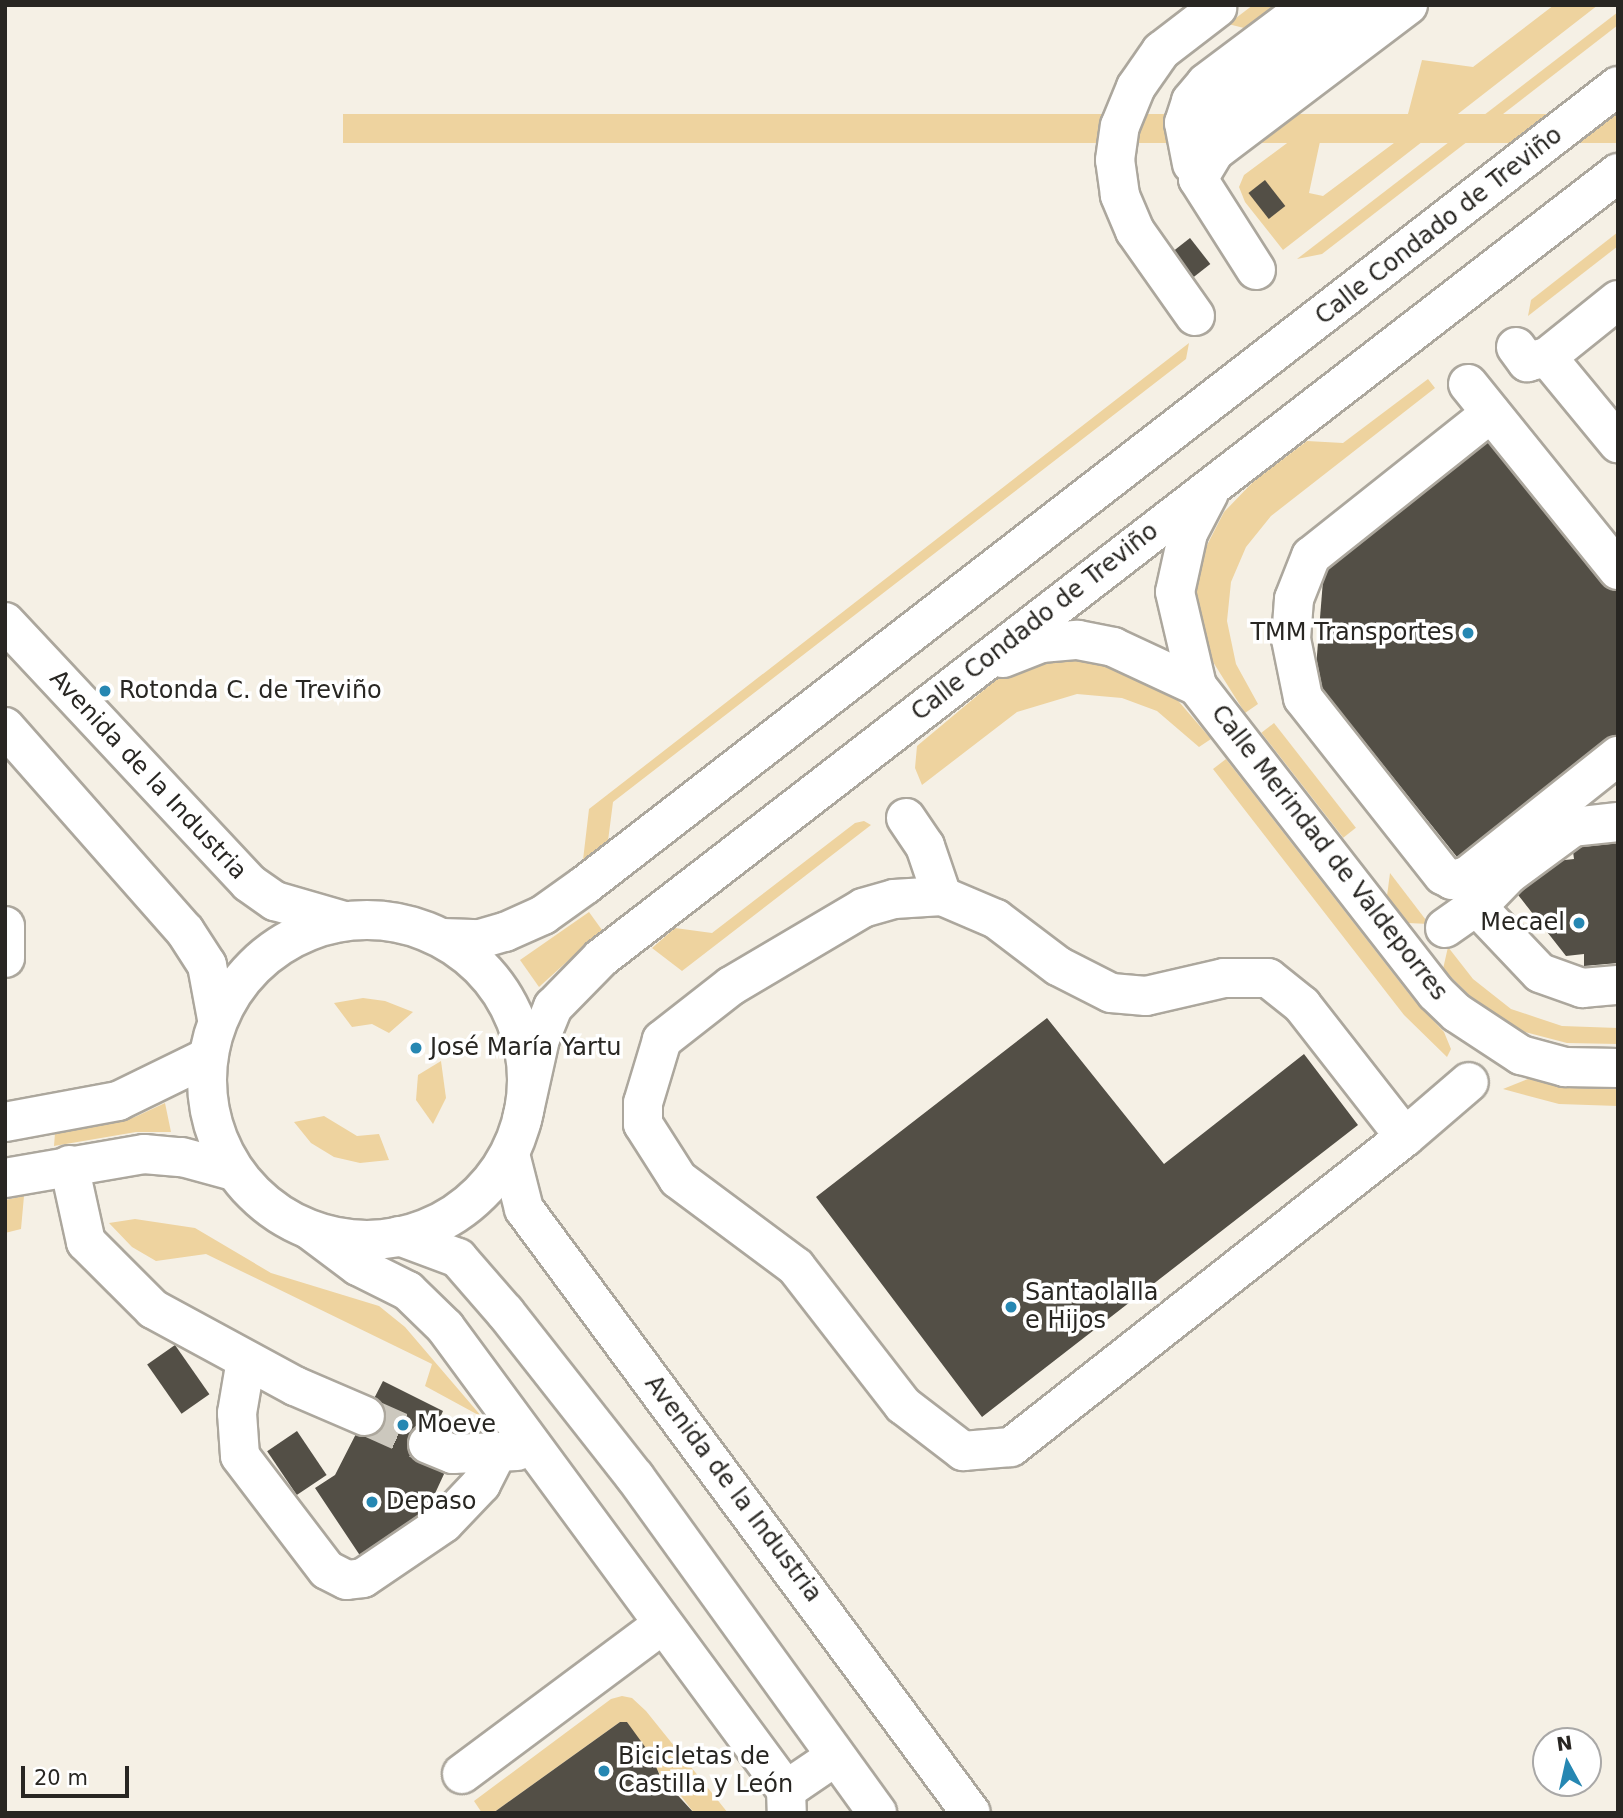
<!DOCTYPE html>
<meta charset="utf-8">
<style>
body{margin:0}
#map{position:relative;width:1623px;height:1818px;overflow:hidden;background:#f5f0e5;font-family:"DejaVu Sans",sans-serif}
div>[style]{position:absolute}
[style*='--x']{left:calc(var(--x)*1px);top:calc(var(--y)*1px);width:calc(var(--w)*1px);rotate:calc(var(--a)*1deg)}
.green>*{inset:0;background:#eed39f;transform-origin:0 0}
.building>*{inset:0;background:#534f46;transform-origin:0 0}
.minor-tunnel>*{height:38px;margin-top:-19px;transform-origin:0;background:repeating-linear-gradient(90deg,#ccc8be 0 38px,transparent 0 57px)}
.roads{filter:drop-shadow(2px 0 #aca79d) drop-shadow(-2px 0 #aca79d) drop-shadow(0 2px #aca79d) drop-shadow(0 -2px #aca79d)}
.minor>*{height:38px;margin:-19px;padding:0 19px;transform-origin:19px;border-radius:19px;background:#fff}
.major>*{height:38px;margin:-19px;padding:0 19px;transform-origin:19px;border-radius:19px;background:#fff}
.major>.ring{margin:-19px;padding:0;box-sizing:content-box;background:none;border:38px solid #fff;border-radius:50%}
.dots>*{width:19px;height:19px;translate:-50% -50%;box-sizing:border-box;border:4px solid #fff;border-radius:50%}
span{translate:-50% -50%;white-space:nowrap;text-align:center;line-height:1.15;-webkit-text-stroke:7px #fff;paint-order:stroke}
.street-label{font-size:24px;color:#282622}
.poi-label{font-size:24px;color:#282622}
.right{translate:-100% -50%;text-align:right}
.left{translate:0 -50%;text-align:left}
.frame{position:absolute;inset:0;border:7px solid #282622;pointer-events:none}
.north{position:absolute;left:1532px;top:1727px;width:70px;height:70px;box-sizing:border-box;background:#fff;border:2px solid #a9a8a7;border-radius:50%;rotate:352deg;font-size:19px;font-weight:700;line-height:28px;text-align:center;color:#282622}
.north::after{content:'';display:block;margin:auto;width:24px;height:32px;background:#2687b2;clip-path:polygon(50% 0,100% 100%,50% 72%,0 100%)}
.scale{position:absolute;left:21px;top:1766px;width:108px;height:32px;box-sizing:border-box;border:4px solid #282622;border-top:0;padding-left:9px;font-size:21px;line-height:24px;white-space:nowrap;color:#282622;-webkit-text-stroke:5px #fff;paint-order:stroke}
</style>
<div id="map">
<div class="green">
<i style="clip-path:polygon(1253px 5px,1275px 5px,1244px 28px,1228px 24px)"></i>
<i style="clip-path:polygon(1554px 5px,1598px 5px,1283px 250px,1245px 202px,1239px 187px,1244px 175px,1306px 129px,1321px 137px,1309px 193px,1323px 196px,1402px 137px,1422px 60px,1473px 67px)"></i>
<i style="clip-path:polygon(1618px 12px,1618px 25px,1322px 254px,1297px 259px)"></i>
<i style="left:1618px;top:114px;width:29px;height:1275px;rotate:90deg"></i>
<i style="clip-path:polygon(1618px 232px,1618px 246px,1528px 316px,1531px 300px)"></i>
<i style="clip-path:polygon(1189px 343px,1186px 359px,613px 802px,608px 841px,583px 860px,589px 809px)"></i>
<i style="clip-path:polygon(1428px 379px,1435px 388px,1271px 516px,1246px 547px,1231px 582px,1227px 621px,1236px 664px,1258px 704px,1245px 713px,1203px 646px,1197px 617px,1197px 582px,1204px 551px,1224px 512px,1253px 482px,1307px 441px,1343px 443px)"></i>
<i style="clip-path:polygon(1096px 658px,1168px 689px,1211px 739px,1199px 747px,1157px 711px,1122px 698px,1077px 694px,1017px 712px,922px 785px,915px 768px,917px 746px,996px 680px,1050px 659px)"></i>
<i style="left:1274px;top:723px;width:133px;height:16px;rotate:52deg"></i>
<i style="clip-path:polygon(1226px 759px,1413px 999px,1444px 1032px,1451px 1049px,1447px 1057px,1404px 1015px,1213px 769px)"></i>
<i style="clip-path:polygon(864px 821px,871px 825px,682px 971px,652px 948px,675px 928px,712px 933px,855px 823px)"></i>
<i style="clip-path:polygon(1390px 873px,1429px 924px,1408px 923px,1387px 896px)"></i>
<i style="clip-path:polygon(589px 912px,602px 930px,539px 987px,520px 960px)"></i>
<i style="clip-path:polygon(1448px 947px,1473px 979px,1511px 1009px,1562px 1026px,1618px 1028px,1618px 1044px,1567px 1043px,1517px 1030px,1484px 1010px,1443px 969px)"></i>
<i style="clip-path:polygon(363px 998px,385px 1001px,413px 1012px,389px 1033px,372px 1024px,352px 1027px,334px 1003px)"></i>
<i style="clip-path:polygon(441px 1061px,446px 1098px,433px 1124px,416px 1100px,418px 1075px)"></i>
<i style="clip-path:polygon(1528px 1079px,1568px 1088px,1618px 1089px,1618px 1106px,1559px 1104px,1503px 1089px)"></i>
<i style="clip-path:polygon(165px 1103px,171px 1132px,136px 1132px,54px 1146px,55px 1133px,135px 1117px)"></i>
<i style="clip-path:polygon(324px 1116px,357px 1136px,379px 1134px,389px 1160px,360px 1163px,334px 1157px,311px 1143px,294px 1122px)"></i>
<i style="clip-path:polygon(24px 1196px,21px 1229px,5px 1233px,5px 1200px)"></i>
<i style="clip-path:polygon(135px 1219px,195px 1228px,271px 1273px,379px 1306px,405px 1327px,482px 1417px,425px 1386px,432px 1364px,206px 1254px,156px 1261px,132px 1247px,109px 1223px)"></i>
<i style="clip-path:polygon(622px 1696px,632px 1698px,646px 1711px,728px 1813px,694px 1813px,678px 1792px,670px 1790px,627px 1722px,620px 1722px,493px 1813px,482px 1813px,474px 1801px,611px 1699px)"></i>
</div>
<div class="building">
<i style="left:1265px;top:180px;width:33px;height:21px;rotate:52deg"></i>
<i style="left:1190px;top:238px;width:33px;height:21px;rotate:52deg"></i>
<i style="clip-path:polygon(1495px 433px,1618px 587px,1618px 737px,1461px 862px,1315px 680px,1324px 568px)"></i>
<i style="clip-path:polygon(1618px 840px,1618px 963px,1584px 966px,1584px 954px,1566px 956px,1515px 891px,1556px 861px,1574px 859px,1572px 844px)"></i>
<i style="clip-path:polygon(1047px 1018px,1164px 1164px,1304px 1054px,1358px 1125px,982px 1417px,816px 1197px)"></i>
<i style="left:175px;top:1345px;width:60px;height:34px;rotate:55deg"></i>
<i style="clip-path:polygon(383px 1381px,443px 1411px,426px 1448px,451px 1459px,425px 1515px,361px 1557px,315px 1488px,335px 1475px)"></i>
<i style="left:297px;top:1431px;width:53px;height:36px;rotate:56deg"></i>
<i style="clip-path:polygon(620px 1722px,627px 1722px,651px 1755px,660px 1776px,694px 1813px,493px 1813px)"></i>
</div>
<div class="minor-tunnel">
<i style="--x:365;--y:1416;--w:69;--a:24"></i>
</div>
<div class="roads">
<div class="minor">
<i style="--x:1192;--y:164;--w:42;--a:-101"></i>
<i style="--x:1184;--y:123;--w:23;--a:-72"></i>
<i style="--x:1191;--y:101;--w:23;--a:-50"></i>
<i style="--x:1206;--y:83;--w:130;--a:-36.9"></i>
<i style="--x:1197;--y:168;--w:57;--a:-70.6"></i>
<i style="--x:1216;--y:114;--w:179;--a:-37.5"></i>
<i style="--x:1256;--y:270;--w:108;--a:-122.5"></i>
<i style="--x:1198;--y:179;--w:33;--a:-59"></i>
<i style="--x:1215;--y:151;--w:242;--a:-37.1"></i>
<i style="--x:1195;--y:316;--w:104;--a:-125.2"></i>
<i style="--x:1135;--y:231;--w:39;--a:-113"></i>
<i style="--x:1120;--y:195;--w:35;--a:-98"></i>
<i style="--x:1115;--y:160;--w:34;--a:-82"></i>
<i style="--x:1120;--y:126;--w:42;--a:-67.7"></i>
<i style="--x:1136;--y:87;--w:44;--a:-55.2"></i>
<i style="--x:1161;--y:51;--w:71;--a:-37.5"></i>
<i style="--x:1516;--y:347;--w:19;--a:54"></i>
<i style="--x:1527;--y:362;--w:21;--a:-14"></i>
<i style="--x:1547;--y:357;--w:91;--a:-38.8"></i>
<i style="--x:1547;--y:357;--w:112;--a:50.5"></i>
<i style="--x:1468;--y:384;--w:239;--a:51.1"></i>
<i style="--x:1491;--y:413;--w:230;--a:141.5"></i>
<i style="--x:1311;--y:556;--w:46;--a:111.6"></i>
<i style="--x:1294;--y:599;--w:40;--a:94.3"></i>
<i style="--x:1291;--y:639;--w:60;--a:78.5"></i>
<i style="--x:1303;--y:698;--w:226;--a:51.7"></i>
<i style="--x:1443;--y:875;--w:10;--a:29"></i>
<i style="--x:1452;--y:880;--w:16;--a:-15"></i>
<i style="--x:1467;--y:876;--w:193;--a:-38.5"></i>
<i style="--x:1209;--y:493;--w:45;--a:117.7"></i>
<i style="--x:1188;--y:533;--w:60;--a:102.4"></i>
<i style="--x:1175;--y:592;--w:97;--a:76.8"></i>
<i style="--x:1197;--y:686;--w:389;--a:52.1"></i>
<i style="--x:1436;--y:993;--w:29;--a:44"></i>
<i style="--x:1457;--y:1013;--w:77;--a:33.3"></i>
<i style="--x:1521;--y:1055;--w:46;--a:15.3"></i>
<i style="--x:1565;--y:1067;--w:53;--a:1.1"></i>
<i style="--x:1003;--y:658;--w:41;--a:-21.5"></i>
<i style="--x:1041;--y:643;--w:37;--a:-5"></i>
<i style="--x:1078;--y:640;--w:36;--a:11"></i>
<i style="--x:1113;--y:647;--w:93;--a:24.9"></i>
<i style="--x:906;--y:818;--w:34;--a:56"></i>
<i style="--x:925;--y:846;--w:53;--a:71.2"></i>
<i style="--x:1618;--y:822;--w:45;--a:173.7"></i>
<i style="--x:1573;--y:827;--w:81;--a:143.6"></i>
<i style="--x:1508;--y:875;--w:37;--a:134"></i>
<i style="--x:1482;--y:902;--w:12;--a:81"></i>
<i style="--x:1484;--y:914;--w:81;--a:46.5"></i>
<i style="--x:1540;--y:973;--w:45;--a:19.7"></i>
<i style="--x:1582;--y:988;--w:36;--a:-5"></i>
<i style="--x:5;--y:926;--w:32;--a:90"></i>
<i style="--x:1445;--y:928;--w:45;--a:-35.1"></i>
<i style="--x:442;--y:938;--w:38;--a:2"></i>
<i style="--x:480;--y:939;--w:26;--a:-16"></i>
<i style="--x:505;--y:932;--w:42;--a:-24.1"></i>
<i style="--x:543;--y:915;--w:52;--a:-35.5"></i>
<i style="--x:585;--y:885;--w:1306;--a:-37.72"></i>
<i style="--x:522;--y:1120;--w:83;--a:-77.5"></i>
<i style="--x:540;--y:1039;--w:35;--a:-68"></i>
<i style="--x:553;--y:1007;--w:69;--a:-45.6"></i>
<i style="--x:601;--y:958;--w:1285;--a:-37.66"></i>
<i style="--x:5;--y:1122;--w:115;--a:-10.5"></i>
<i style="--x:118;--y:1101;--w:98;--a:-26"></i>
<i style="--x:1405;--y:1137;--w:167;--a:-128"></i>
<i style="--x:1302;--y:1005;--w:43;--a:-141.5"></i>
<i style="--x:1268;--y:978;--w:44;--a:180"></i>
<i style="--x:1224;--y:978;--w:80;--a:167"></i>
<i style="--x:1146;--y:996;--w:35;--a:-175"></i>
<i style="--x:1111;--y:993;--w:59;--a:-153"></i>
<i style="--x:1058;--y:966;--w:78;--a:-142.8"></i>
<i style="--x:996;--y:919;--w:59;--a:-156.9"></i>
<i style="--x:942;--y:896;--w:48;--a:176.4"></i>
<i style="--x:894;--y:899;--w:32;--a:164"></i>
<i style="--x:863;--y:908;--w:153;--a:149.4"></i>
<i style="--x:731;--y:986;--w:88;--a:142"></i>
<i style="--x:662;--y:1040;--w:66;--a:106.8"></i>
<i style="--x:643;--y:1103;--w:21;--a:90"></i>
<i style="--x:643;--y:1124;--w:65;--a:57.5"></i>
<i style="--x:678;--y:1179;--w:147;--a:36.7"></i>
<i style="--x:796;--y:1267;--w:175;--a:52.2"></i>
<i style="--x:903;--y:1405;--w:76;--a:37.5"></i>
<i style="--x:963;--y:1451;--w:48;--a:-4.8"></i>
<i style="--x:1011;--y:1447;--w:501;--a:-38.2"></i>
<i style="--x:1405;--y:1137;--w:84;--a:-40.7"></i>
<i style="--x:69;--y:1165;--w:79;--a:77.6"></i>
<i style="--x:86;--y:1242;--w:95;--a:45"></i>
<i style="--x:153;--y:1309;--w:162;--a:28.5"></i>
<i style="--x:295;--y:1386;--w:76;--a:23.2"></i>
<i style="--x:5;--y:1178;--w:141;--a:-9.8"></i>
<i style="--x:144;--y:1154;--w:38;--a:5"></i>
<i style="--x:182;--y:1157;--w:54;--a:15.1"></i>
<i style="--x:310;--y:1230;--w:60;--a:36.9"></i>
<i style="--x:358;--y:1266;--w:56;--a:26.6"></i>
<i style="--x:408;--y:1291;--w:52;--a:44.2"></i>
<i style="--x:445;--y:1327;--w:575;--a:53.63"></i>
<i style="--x:786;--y:1790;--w:23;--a:88"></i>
<i style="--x:246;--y:1360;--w:54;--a:99.6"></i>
<i style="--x:237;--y:1413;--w:43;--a:86"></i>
<i style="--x:240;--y:1456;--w:143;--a:52.7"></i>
<i style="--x:327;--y:1570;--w:22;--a:27"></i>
<i style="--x:347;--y:1580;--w:16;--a:-7"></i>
<i style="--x:363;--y:1578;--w:98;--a:-34.2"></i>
<i style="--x:444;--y:1523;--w:54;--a:-46.5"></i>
<i style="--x:481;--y:1484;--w:35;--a:-63"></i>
<i style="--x:428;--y:1444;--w:27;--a:22"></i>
<i style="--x:453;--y:1454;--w:64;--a:-2.7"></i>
<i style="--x:462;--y:1774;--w:249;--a:-36.7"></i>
<i style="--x:786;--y:1790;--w:60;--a:-34.2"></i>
</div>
<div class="major">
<i style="--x:5;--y:622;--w:357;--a:46.9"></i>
<i style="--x:249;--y:883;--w:32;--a:35"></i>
<i style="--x:275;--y:901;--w:72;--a:16.2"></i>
<i style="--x:5;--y:727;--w:272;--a:48.6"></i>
<i style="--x:185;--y:931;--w:40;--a:57.1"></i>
<i style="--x:207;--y:965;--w:55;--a:79.5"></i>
<i class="ring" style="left:207px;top:920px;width:282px;height:282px"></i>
<i style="--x:511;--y:1158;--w:53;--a:75.7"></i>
<i style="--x:524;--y:1209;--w:751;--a:53.5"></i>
<i style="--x:399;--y:1236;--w:63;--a:20.4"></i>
<i style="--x:458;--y:1258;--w:72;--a:49"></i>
<i style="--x:505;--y:1312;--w:210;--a:51.8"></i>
<i style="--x:635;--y:1477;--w:414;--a:54.2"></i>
</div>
</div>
<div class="dots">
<i style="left:1468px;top:633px;background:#2687b2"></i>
<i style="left:105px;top:691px;background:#2687b2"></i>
<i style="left:1579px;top:923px;background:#2687b2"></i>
<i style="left:416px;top:1048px;background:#2687b2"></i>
<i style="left:1011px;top:1307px;background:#2687b2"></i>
<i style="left:403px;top:1425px;background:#2687b2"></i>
<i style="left:372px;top:1502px;background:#2687b2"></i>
<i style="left:604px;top:1771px;background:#2687b2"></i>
</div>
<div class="street-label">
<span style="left:1439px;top:226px;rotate:-38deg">Calle Condado de Treviño</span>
<span style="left:1035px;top:622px;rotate:-38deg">Calle Condado de Treviño</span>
<span style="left:148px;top:775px;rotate:47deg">Avenida de la Industria</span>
<span style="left:1329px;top:853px;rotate:52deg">Calle Merindad de Valdeporres</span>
<span style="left:733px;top:1489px;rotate:53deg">Avenida de la Industria</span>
</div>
<div class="poi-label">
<span class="right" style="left:1454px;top:633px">TMM Transportes</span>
<span class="left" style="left:119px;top:691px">Rotonda C. de Treviño</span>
<span class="right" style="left:1565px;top:923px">Mecael</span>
<span class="left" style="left:430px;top:1048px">José María Yartu</span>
<span class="left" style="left:1025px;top:1307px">Santaolalla<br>e Hijos</span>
<span class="left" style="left:417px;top:1425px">Moeve</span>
<span class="left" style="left:386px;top:1502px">Depaso</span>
<span class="left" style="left:618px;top:1771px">Bicicletas de<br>Castilla y León</span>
</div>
<div class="frame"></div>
<div class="north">N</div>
<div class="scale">20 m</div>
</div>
